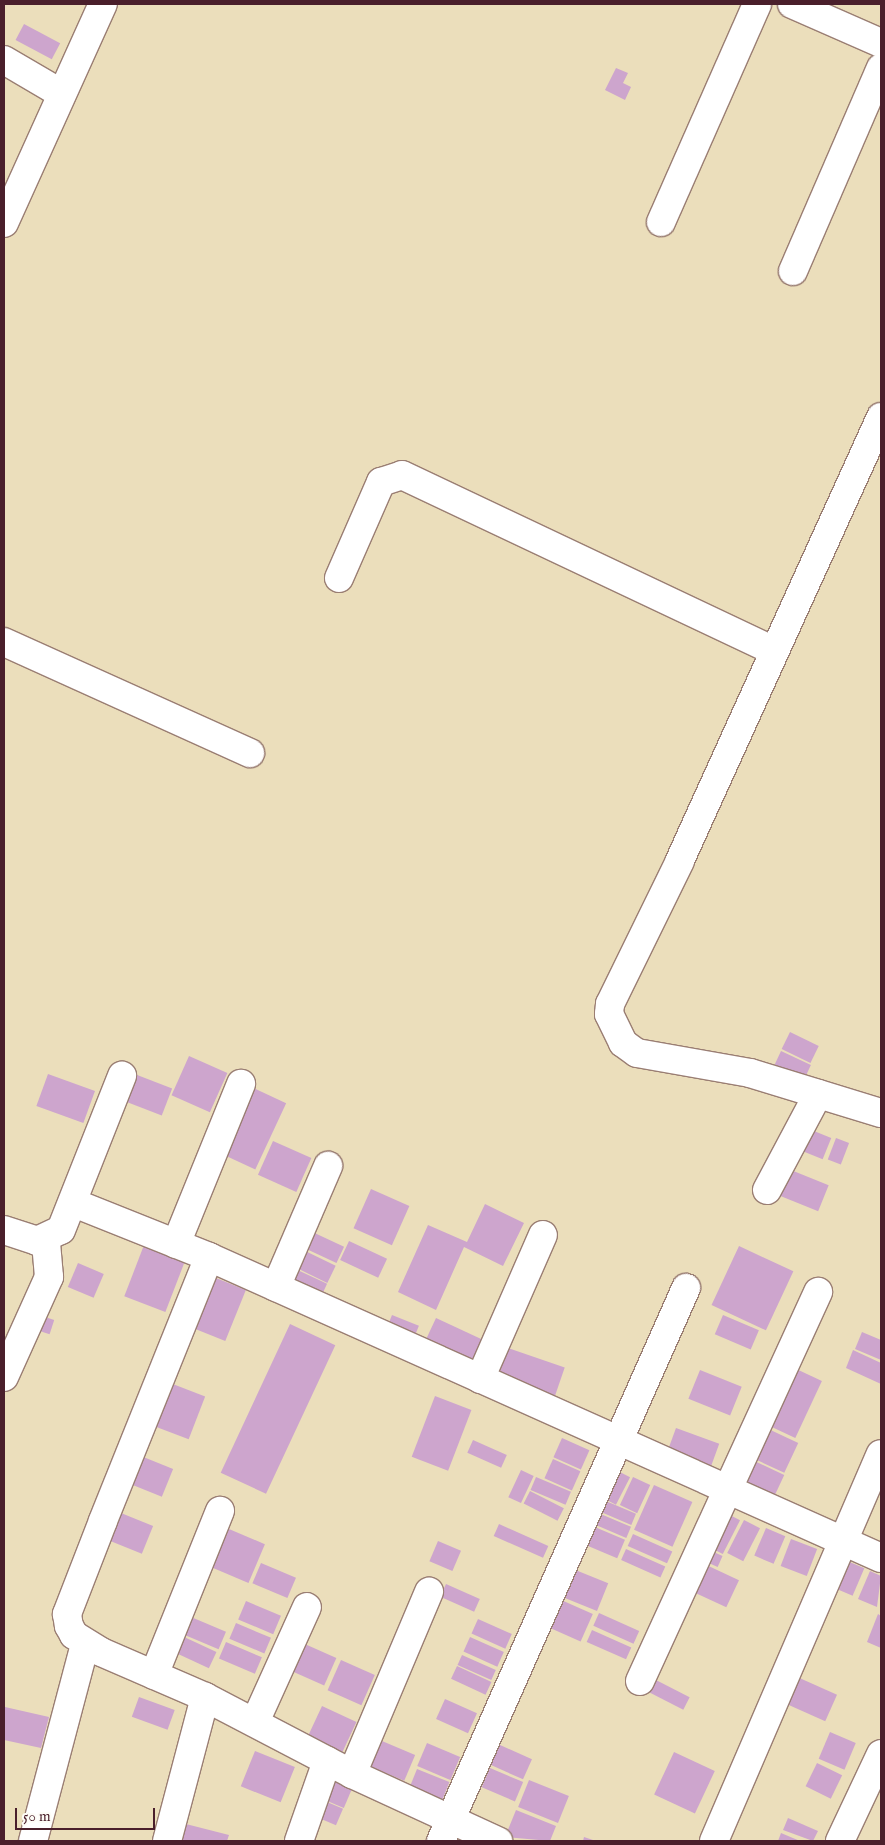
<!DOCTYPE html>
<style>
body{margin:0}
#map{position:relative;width:885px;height:1845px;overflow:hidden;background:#ebdebb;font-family:"IM FELL English",serif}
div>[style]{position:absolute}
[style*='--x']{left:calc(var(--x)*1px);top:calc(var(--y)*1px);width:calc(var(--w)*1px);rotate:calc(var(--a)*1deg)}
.building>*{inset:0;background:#cda5cd;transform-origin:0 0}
.roads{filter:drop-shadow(1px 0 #9a7e73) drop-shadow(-1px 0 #9a7e73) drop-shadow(0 1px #9a7e73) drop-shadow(0 -1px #9a7e73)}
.minor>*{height:28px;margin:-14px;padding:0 14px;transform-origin:14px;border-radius:14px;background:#fff}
span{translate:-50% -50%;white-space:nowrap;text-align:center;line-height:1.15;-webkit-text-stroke:4.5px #fdfcf7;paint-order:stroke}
.frame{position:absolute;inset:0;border:5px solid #4a1f2b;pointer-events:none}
.scale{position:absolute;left:15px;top:1808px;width:140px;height:22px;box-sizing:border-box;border:2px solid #4a1f2b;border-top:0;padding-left:6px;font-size:15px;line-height:18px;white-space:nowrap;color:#4a1f2b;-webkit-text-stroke:4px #fdfcf7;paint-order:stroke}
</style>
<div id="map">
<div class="building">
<i style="left:24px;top:24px;width:41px;height:18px;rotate:28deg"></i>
<i style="clip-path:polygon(616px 68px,628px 73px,623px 83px,631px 87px,625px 100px,605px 90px)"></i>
<i style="left:790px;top:1032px;width:32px;height:19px;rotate:26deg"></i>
<i style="left:781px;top:1051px;width:33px;height:17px;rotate:25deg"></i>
<i style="left:189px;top:1056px;width:42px;height:43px;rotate:24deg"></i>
<i style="left:132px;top:1073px;width:43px;height:29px;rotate:21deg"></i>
<i style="left:48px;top:1074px;width:50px;height:34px;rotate:20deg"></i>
<i style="left:249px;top:1086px;width:41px;height:73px;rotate:25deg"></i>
<i style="left:809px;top:1129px;width:24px;height:23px;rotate:22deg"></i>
<i style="left:836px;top:1138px;width:14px;height:23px;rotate:21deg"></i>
<i style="left:273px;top:1141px;width:42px;height:37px;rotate:24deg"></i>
<i style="left:786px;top:1168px;width:46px;height:28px;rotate:22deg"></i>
<i style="left:371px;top:1189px;width:42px;height:43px;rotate:24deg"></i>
<i style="clip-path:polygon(485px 1204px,524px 1223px,503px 1266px,464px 1247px,436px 1310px,398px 1292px,428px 1225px,467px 1242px)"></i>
<i style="left:306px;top:1229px;width:42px;height:18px;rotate:25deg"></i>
<i style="left:349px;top:1241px;width:42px;height:21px;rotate:25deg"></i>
<i style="left:144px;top:1245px;width:44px;height:55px;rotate:21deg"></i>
<i style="left:739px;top:1246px;width:60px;height:65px;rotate:25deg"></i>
<i style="left:297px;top:1247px;width:43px;height:19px;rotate:26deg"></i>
<i style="left:78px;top:1263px;width:28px;height:26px;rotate:23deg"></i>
<i style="left:289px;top:1266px;width:42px;height:18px;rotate:25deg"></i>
<i style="left:206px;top:1274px;width:43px;height:55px;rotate:22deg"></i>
<i style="left:39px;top:1315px;width:16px;height:15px;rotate:18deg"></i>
<i style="left:392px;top:1315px;width:29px;height:15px;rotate:22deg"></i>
<i style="left:723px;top:1315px;width:39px;height:21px;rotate:23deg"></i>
<i style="left:436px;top:1318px;width:51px;height:32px;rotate:25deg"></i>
<i style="left:290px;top:1324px;width:50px;height:164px;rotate:25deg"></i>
<i style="clip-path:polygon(862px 1332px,881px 1340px,881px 1360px,855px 1349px)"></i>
<i style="left:508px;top:1348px;width:60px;height:38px;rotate:19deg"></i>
<i style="clip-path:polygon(853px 1350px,881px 1363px,881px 1384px,846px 1368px)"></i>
<i style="left:792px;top:1367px;width:33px;height:63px;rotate:25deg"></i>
<i style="left:700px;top:1370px;width:45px;height:31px;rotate:22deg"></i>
<i style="left:165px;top:1381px;width:43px;height:46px;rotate:21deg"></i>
<i style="left:435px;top:1396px;width:39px;height:65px;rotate:21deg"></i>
<i style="left:762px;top:1426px;width:40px;height:33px;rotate:25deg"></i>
<i style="left:676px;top:1428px;width:46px;height:28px;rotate:20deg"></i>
<i style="left:562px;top:1438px;width:30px;height:21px;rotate:24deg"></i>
<i style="left:473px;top:1440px;width:37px;height:14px;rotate:24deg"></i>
<i style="left:136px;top:1454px;width:40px;height:30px;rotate:22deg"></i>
<i style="left:748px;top:1458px;width:40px;height:26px;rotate:25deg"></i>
<i style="left:553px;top:1459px;width:30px;height:21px;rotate:24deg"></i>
<i style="left:614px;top:1469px;width:18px;height:31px;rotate:27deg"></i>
<i style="left:521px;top:1470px;width:14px;height:30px;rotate:25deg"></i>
<i style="left:536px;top:1477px;width:38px;height:14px;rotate:23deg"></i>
<i style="left:633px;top:1477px;width:19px;height:31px;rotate:25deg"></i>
<i style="left:654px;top:1485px;width:42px;height:49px;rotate:24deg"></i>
<i style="left:530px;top:1491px;width:38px;height:14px;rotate:27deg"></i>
<i style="left:601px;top:1499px;width:38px;height:12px;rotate:23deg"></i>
<i style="left:116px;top:1511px;width:40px;height:30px;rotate:22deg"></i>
<i style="left:596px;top:1512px;width:38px;height:12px;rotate:23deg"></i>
<i style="left:724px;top:1512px;width:18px;height:38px;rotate:27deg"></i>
<i style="left:744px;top:1520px;width:18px;height:37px;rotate:27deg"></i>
<i style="left:499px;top:1524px;width:54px;height:13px;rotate:24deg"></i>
<i style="left:590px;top:1525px;width:38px;height:20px;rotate:23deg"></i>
<i style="left:766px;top:1528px;width:21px;height:30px;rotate:23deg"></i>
<i style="left:229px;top:1529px;width:39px;height:42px;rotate:23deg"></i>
<i style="left:633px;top:1534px;width:43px;height:13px;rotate:24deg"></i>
<i style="left:791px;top:1539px;width:28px;height:29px;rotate:21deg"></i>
<i style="left:438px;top:1541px;width:25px;height:22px;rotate:23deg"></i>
<i style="left:626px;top:1549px;width:43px;height:12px;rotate:24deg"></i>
<i style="left:707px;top:1549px;width:17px;height:12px;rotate:24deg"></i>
<i style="left:845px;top:1560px;width:21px;height:30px;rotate:23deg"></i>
<i style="left:700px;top:1562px;width:43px;height:30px;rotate:25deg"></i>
<i style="left:261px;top:1563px;width:38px;height:22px;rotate:23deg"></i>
<i style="left:573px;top:1569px;width:38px;height:30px;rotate:22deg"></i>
<i style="clip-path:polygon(870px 1571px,881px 1576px,877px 1607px,858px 1599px)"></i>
<i style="left:446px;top:1584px;width:37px;height:14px;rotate:24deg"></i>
<i style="left:559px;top:1599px;width:37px;height:30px;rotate:24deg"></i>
<i style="left:246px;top:1601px;width:38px;height:20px;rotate:23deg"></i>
<i style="left:599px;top:1613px;width:44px;height:14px;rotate:24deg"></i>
<i style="clip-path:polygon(878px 1614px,881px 1616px,881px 1648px,867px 1642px)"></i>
<i style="left:191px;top:1617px;width:38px;height:19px;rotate:23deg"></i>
<i style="left:478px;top:1619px;width:37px;height:16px;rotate:24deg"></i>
<i style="left:236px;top:1623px;width:38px;height:17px;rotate:23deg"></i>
<i style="left:592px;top:1630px;width:43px;height:13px;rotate:24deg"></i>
<i style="left:182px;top:1636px;width:38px;height:18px;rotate:25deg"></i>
<i style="left:470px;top:1637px;width:37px;height:16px;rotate:24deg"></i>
<i style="left:298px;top:1641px;width:42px;height:30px;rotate:24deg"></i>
<i style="left:226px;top:1642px;width:39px;height:18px;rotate:23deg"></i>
<i style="left:462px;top:1655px;width:37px;height:11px;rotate:24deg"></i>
<i style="left:341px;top:1660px;width:37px;height:33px;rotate:24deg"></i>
<i style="left:457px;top:1666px;width:38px;height:14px;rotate:25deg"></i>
<i style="left:795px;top:1676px;width:46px;height:29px;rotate:24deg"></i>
<i style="left:654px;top:1679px;width:40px;height:14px;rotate:27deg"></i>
<i style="left:139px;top:1697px;width:38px;height:21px;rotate:20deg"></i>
<i style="left:445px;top:1699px;width:35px;height:22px;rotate:24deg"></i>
<i style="left:322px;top:1706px;width:38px;height:35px;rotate:25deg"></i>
<i style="clip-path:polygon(5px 1707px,49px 1717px,41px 1748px,4px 1740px)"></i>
<i style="left:830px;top:1732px;width:28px;height:29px;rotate:23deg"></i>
<i style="left:382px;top:1741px;width:36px;height:28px;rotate:23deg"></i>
<i style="left:427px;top:1743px;width:36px;height:25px;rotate:23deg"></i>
<i style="left:500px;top:1745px;width:35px;height:22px;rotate:24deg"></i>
<i style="left:255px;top:1751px;width:43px;height:38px;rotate:22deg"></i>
<i style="left:674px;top:1752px;width:45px;height:47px;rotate:25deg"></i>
<i style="left:817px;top:1763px;width:28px;height:26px;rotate:26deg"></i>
<i style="left:490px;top:1768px;width:36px;height:21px;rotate:23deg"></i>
<i style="left:417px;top:1769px;width:35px;height:22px;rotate:22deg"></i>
<i style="left:329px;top:1779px;width:25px;height:21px;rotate:23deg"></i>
<i style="left:529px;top:1780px;width:43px;height:29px;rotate:22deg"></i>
<i style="left:320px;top:1799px;width:25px;height:18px;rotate:23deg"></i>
<i style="clip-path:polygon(516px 1810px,556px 1826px,550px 1841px,505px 1837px)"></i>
<i style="clip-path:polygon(788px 1818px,818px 1831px,813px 1841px,783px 1830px)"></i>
<i style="clip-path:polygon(182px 1823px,229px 1835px,227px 1841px,177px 1841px)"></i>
<i style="clip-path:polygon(781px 1833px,800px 1841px,778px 1841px)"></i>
<i style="clip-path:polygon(584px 1837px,596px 1841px,583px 1841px)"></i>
</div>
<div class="roads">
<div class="minor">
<i style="--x:792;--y:4;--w:97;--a:23.7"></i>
<i style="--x:4;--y:60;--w:67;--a:30.4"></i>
<i style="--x:661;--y:222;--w:238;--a:-66.2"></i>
<i style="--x:4;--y:223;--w:240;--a:-65.7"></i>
<i style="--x:793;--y:271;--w:221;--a:-66.6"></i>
<i style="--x:881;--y:417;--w:487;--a:114.4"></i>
<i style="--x:680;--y:861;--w:159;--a:116.1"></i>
<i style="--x:610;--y:1004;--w:10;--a:96"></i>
<i style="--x:609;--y:1014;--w:32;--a:64"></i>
<i style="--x:623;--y:1043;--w:17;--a:36"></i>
<i style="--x:637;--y:1053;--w:115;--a:10"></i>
<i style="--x:750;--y:1073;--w:137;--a:17"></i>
<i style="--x:339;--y:578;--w:105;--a:-66.4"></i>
<i style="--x:381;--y:482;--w:22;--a:-18"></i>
<i style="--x:402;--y:475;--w:412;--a:25.3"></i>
<i style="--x:4;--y:642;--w:270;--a:24.3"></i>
<i style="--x:767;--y:1190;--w:109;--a:-62"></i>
<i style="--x:74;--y:1203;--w:145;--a:21.8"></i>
<i style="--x:209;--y:1257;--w:736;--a:24.13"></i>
<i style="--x:4;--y:1230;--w:35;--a:18"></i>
<i style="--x:37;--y:1241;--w:26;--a:-25"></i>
<i style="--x:61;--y:1230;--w:166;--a:-68.4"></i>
<i style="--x:176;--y:1244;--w:173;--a:-67.9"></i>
<i style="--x:209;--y:1257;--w:284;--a:111.9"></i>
<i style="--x:103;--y:1521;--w:100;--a:111.2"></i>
<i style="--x:67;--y:1614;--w:12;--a:81"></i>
<i style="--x:69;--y:1626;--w:10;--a:61"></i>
<i style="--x:74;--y:1635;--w:32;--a:32"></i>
<i style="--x:101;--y:1652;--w:113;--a:23.4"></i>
<i style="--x:205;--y:1697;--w:166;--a:27.6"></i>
<i style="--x:352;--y:1774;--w:161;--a:24.7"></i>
<i style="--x:276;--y:1287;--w:132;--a:-66.7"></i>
<i style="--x:4;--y:1377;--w:110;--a:-65.8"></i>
<i style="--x:49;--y:1277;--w:37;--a:-95"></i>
<i style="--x:480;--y:1379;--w:157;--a:-66.4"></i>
<i style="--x:154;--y:1675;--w:177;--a:-68.1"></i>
<i style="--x:640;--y:1681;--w:428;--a:-65.4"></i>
<i style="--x:255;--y:1722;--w:126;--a:-65.7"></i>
<i style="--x:352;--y:1774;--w:198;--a:-67.1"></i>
<i style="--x:33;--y:1841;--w:204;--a:-75.2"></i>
<i style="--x:167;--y:1841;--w:149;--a:-75.2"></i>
<i style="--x:299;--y:1841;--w:85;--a:-70.7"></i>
<i style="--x:441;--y:1841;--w:605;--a:-66.1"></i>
<i style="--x:714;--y:1841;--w:421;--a:-66.7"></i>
<i style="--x:840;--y:1841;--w:96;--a:-64.8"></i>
</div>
</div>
<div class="frame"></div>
<div class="scale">50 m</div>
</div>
